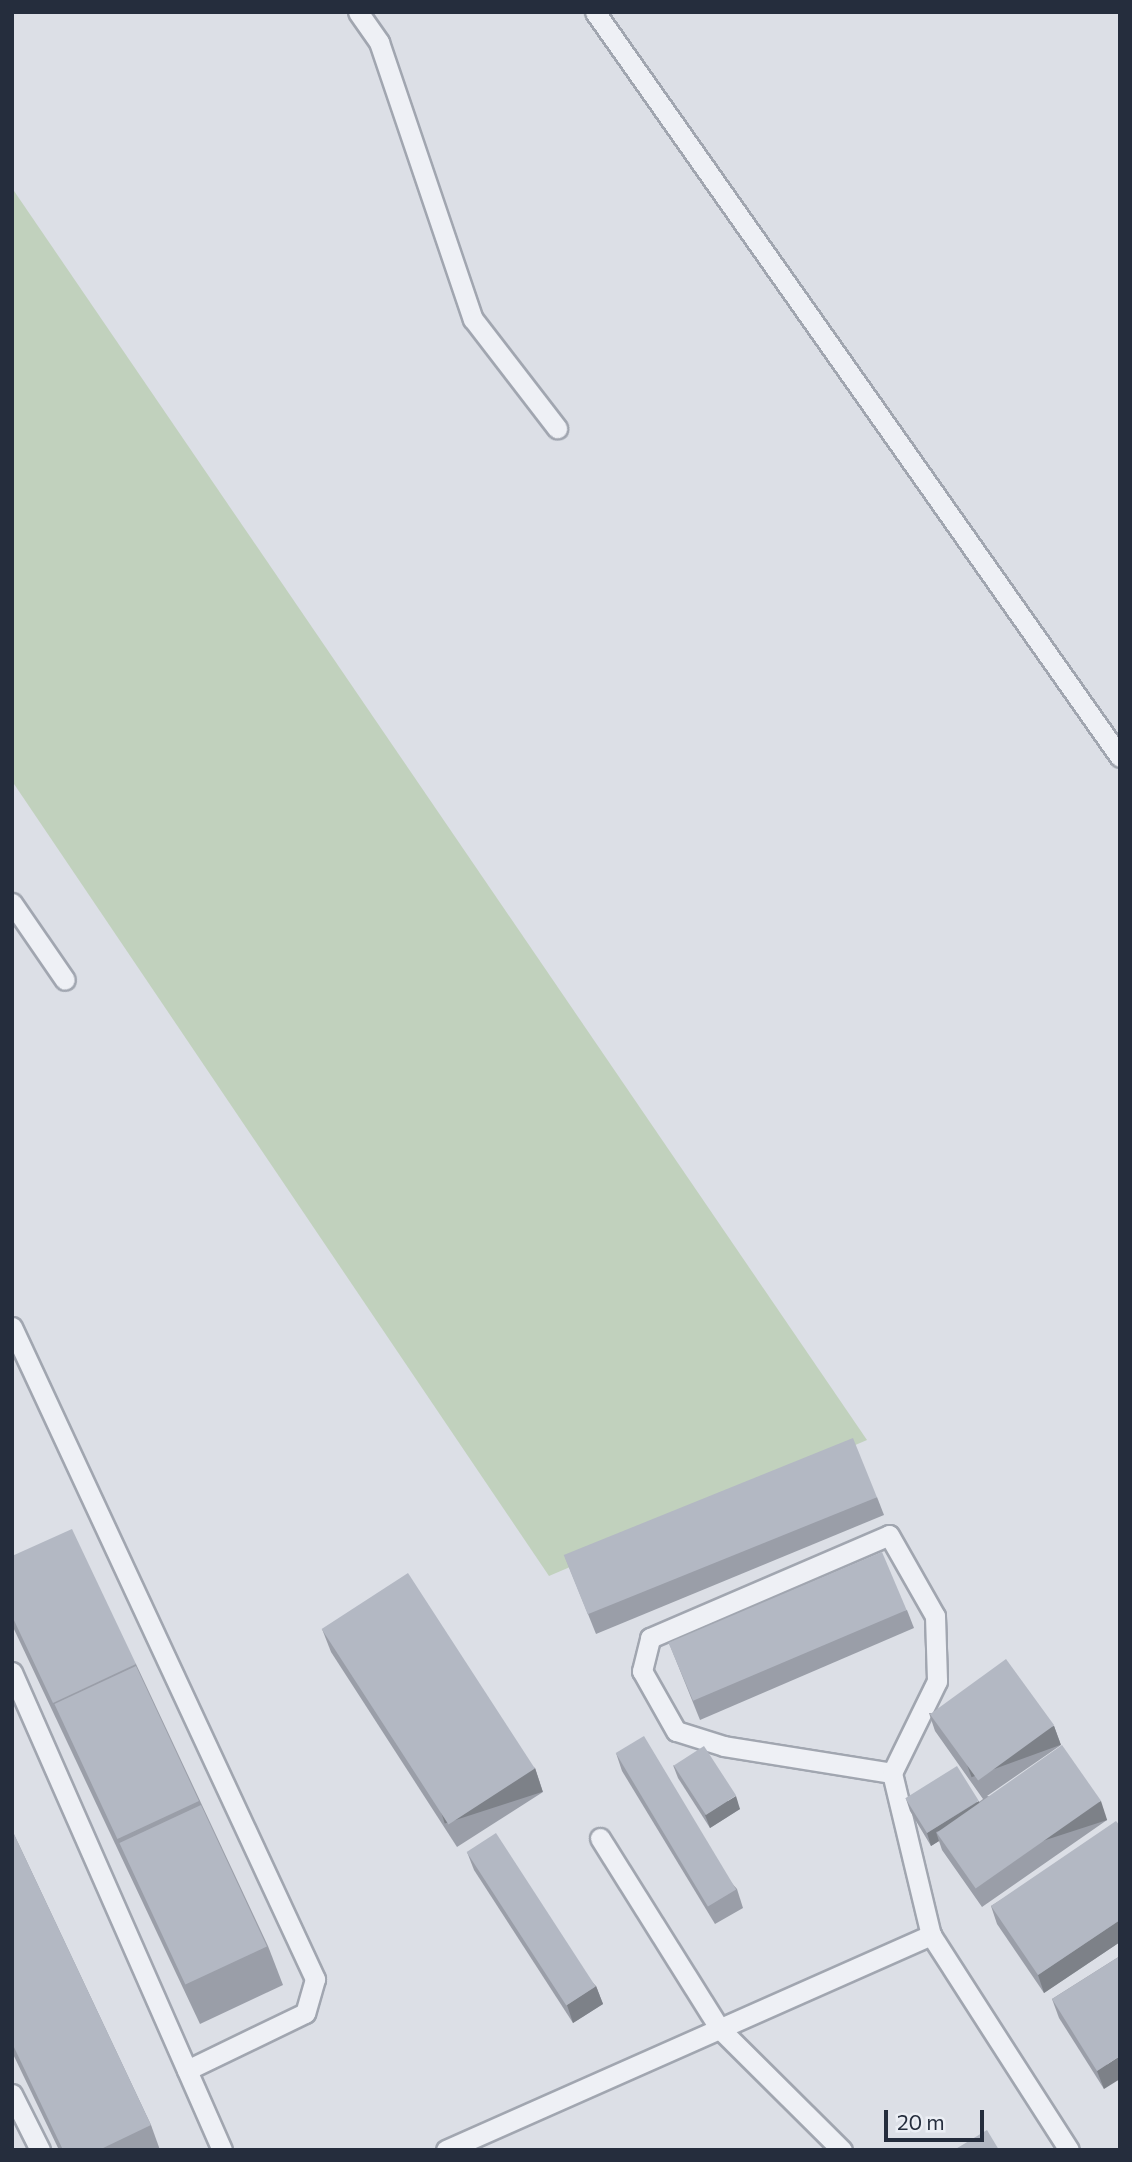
<!DOCTYPE html>
<style>
body{margin:0}
#map{position:relative;width:1132px;height:2162px;overflow:hidden;background:#dcdfe6;font-family:Commissioner,sans-serif}
div>[style]{position:absolute}
[style*='--x']{left:calc(var(--x)*1px);top:calc(var(--y)*1px);width:calc(var(--w)*1px);rotate:calc(var(--a)*1deg)}
.green>*{inset:0;background:#c1d1bd}
.roads{filter:drop-shadow(2px 0 #a1a6b0) drop-shadow(-2px 0 #a1a6b0) drop-shadow(0 2px #a1a6b0) drop-shadow(0 -2px #a1a6b0)}
.service>*{height:19px;margin:-9.5px;padding:0 9.5px;transform-origin:9.5px;border-radius:9.5px;background:#eef0f5}
.wall>*{inset:0;background:#9a9ea8}
.shaded-wall>*{inset:0;background:#7d8188;transform-origin:0 0}
.building>*{inset:0;background:#b3b8c3;transform-origin:0 0}
span{translate:-50% -50%;white-space:nowrap;text-align:center;line-height:1.15;-webkit-text-stroke:5px #ebeef4;paint-order:stroke}
.frame{position:absolute;inset:0;border:14px solid #252d3d;pointer-events:none}
.scale{position:absolute;left:884px;top:2110px;width:100px;height:32px;box-sizing:border-box;border:4px solid #252d3d;border-top:0;padding-left:9px;font-size:21px;line-height:24px;white-space:nowrap;color:#252d3d;-webkit-text-stroke:5px #ebeef4;paint-order:stroke}
</style>
<div id="map">
<div class="green">
<i style="clip-path:polygon(12px 188px,867px 1440px,549px 1576px,12px 781px)"></i>
</div>
<div class="roads">
<div class="service">
<i style="--x:358;--y:12;--w:37;--a:55"></i>
<i style="--x:379;--y:42;--w:293;--a:71.3"></i>
<i style="--x:473;--y:319;--w:138;--a:52.4"></i>
<i style="--x:595;--y:12;--w:911;--a:54.83"></i>
<i style="--x:12;--y:903;--w:93;--a:55.5"></i>
<i style="--x:12;--y:1327;--w:719;--a:65.07"></i>
<i style="--x:315;--y:1979;--w:35;--a:106"></i>
<i style="--x:305;--y:2013;--w:131;--a:154.2"></i>
<i style="--x:12;--y:1672;--w:522;--a:66.28"></i>
<i style="--x:892;--y:1773;--w:170;--a:-170.9"></i>
<i style="--x:724;--y:1746;--w:50;--a:-162.6"></i>
<i style="--x:676;--y:1731;--w:69;--a:-119.5"></i>
<i style="--x:642;--y:1671;--w:34;--a:-76"></i>
<i style="--x:650;--y:1638;--w:260;--a:-23.3"></i>
<i style="--x:889;--y:1535;--w:93;--a:60.4"></i>
<i style="--x:935;--y:1616;--w:65;--a:88.2"></i>
<i style="--x:937;--y:1681;--w:102;--a:116.1"></i>
<i style="--x:892;--y:1773;--w:167;--a:76.5"></i>
<i style="--x:600;--y:1838;--w:226;--a:57.9"></i>
<i style="--x:720;--y:2029;--w:172;--a:44.8"></i>
<i style="--x:12;--y:2094;--w:63;--a:63.4"></i>
<i style="--x:446;--y:2150;--w:531;--a:-23.91"></i>
<i style="--x:931;--y:1935;--w:255;--a:57.3"></i>
</div>
</div>
<div class="wall">
<i style="clip-path:polygon(877px 1497px,884px 1515px,596px 1634px,565px 1557px)"></i>
<i style="clip-path:polygon(12px 1556px,136px 1664px,268px 1946px,283px 1985px,200px 2024px,12px 1625px)"></i>
<i style="clip-path:polygon(907px 1610px,914px 1628px,700px 1720px,669px 1643px)"></i>
<i style="clip-path:polygon(322px 1629px,535px 1768px,543px 1792px,457px 1847px,331px 1652px)"></i>
<i style="clip-path:polygon(929px 1713px,1054px 1726px,1061px 1745px,987px 1796px,1107px 1820px,982px 1907px,942px 1850px,939px 1841px,931px 1846px,910px 1811px,906px 1799px,979px 1802px,983px 1799px,935px 1731px)"></i>
<i style="clip-path:polygon(616px 1753px,737px 1889px,743px 1908px,715px 1924px,622px 1771px)"></i>
<i style="clip-path:polygon(673px 1765px,740px 1809px,710px 1828px,678px 1778px)"></i>
<i style="clip-path:polygon(1120px 1826px,1120px 1942px,1044px 1993px,997px 1924px,991px 1906px)"></i>
<i style="clip-path:polygon(12px 1830px,151px 2125px,160px 2150px,59px 2150px,12px 2052px)"></i>
<i style="clip-path:polygon(467px 1852px,596px 1986px,603px 2004px,573px 2023px,474px 1870px)"></i>
<i style="clip-path:polygon(1120px 1956px,1104px 2089px,1059px 2018px,1052px 1999px)"></i>
</div>
<div class="shaded-wall">
<i style="left:1054px;top:1726px;width:20px;height:95px;rotate:70deg"></i>
<i style="left:535px;top:1768px;width:25px;height:103px;rotate:72deg"></i>
<i style="clip-path:polygon(736px 1796px,740px 1809px,710px 1828px,705px 1815px)"></i>
<i style="clip-path:polygon(979px 1801px,983px 1814px,936px 1832px,939px 1841px,931px 1846px,927px 1833px)"></i>
<i style="left:1101px;top:1801px;width:20px;height:153px;rotate:72deg"></i>
<i style="clip-path:polygon(1120px 1920px,1120px 1942px,1044px 1993px,1038px 1975px)"></i>
<i style="clip-path:polygon(596px 1986px,603px 2004px,573px 2023px,567px 2005px)"></i>
<i style="clip-path:polygon(1120px 2056px,1120px 2079px,1104px 2089px,1097px 2071px)"></i>
</div>
<div class="building">
<i style="left:853px;top:1438px;width:64px;height:312px;rotate:68deg"></i>
<i style="clip-path:polygon(72px 1529px,136px 1664px,53px 1703px,12px 1616px,12px 1556px)"></i>
<i style="left:882px;top:1552px;width:63px;height:232px;rotate:67deg"></i>
<i style="left:408px;top:1573px;width:233px;height:103px;rotate:57deg"></i>
<i style="left:1006px;top:1659px;width:82px;height:94px;rotate:54deg"></i>
<i style="left:136px;top:1666px;width:149px;height:90px;rotate:65deg"></i>
<i style="left:644px;top:1736px;width:179px;height:33px;rotate:59deg"></i>
<i style="left:1062px;top:1745px;width:68px;height:153px;rotate:55deg"></i>
<i style="left:704px;top:1746px;width:59px;height:36px;rotate:57deg"></i>
<i style="left:957px;top:1766px;width:41px;height:61px;rotate:58deg"></i>
<i style="left:201px;top:1805px;width:156px;height:90px;rotate:65deg"></i>
<i style="clip-path:polygon(1116px 1821px,1120px 1826px,1120px 1920px,1038px 1975px,991px 1906px)"></i>
<i style="clip-path:polygon(12px 1830px,151px 2125px,99px 2150px,63px 2150px,12px 2043px)"></i>
<i style="left:496px;top:1833px;width:183px;height:35px;rotate:57deg"></i>
<i style="clip-path:polygon(1120px 1956px,1120px 2056px,1097px 2071px,1052px 1999px)"></i>
<i style="clip-path:polygon(987px 2130px,999px 2150px,954px 2150px)"></i>
</div>
<div class="frame"></div>
<div class="scale">20 m</div>
</div>
